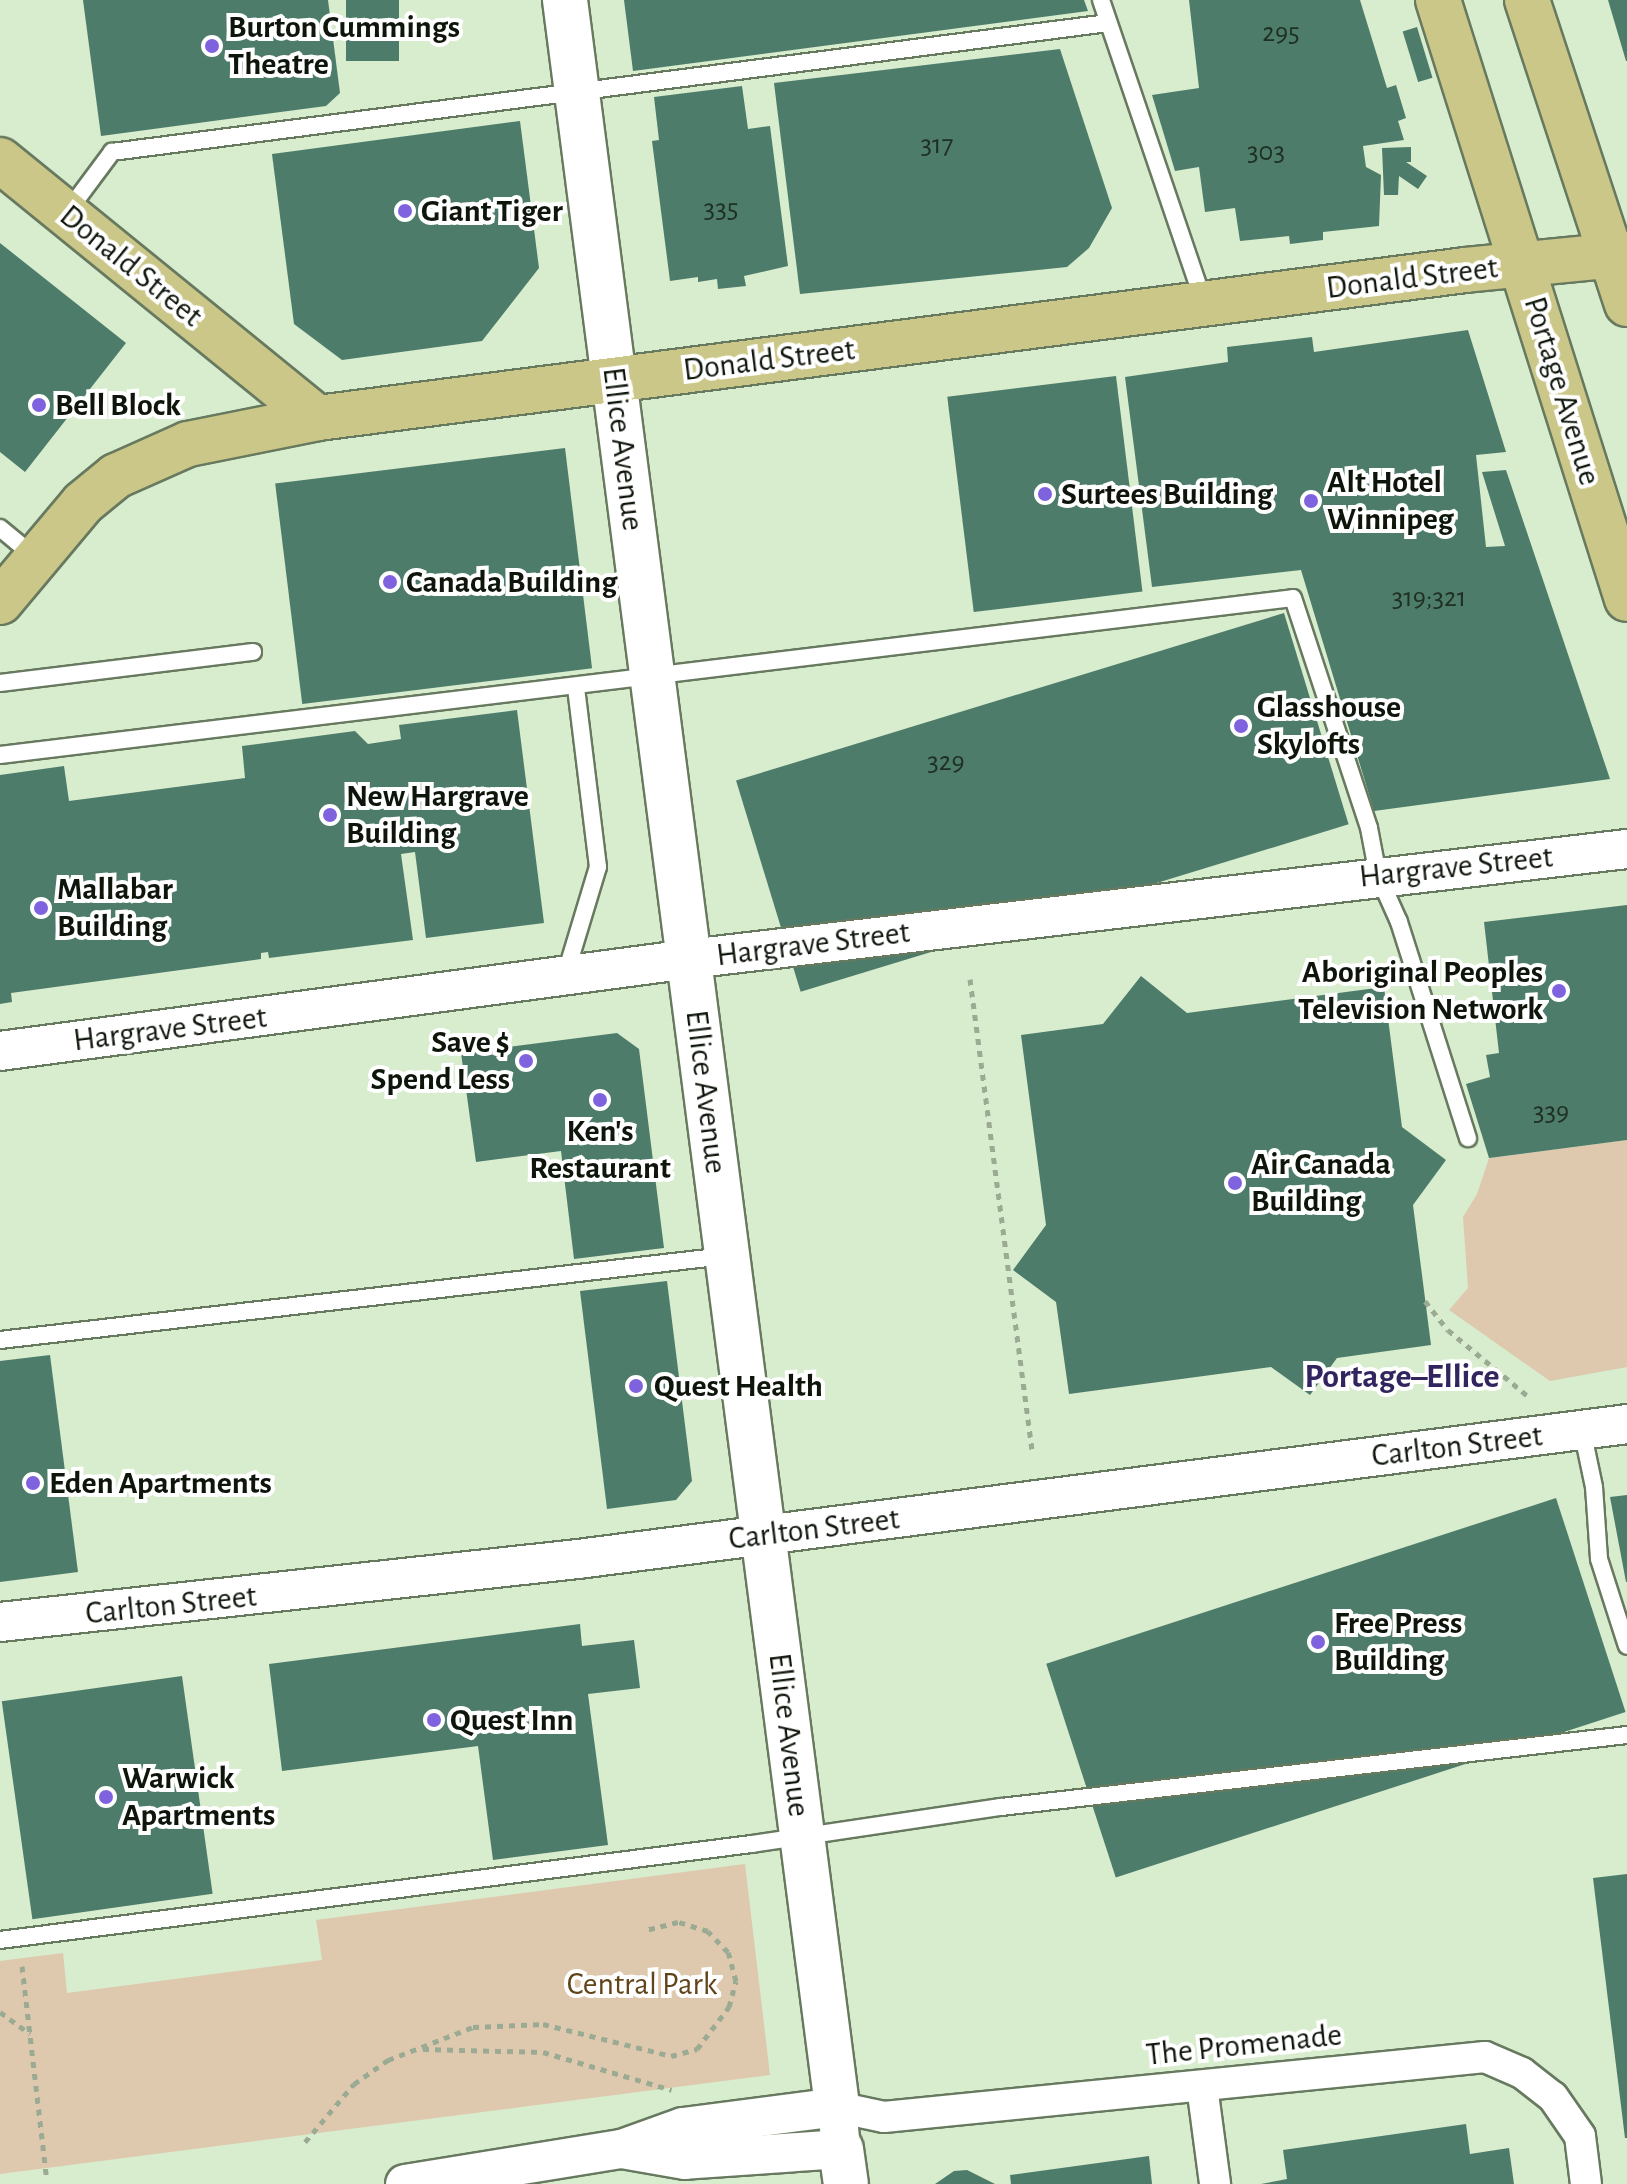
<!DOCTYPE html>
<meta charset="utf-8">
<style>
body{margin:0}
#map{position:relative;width:1627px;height:2184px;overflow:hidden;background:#d8ecce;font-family:"Alegreya Sans",sans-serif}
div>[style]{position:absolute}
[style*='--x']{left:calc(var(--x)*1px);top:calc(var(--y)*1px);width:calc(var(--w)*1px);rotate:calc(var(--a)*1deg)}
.green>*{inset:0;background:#dec9af}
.building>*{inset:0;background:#4e7c6a;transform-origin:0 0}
.path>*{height:5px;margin-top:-2.5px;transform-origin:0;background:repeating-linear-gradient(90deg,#9bab93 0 6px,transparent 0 12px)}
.roads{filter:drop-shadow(2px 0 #67795f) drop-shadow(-2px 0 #67795f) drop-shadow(0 2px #67795f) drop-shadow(0 -2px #67795f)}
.service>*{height:16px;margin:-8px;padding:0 8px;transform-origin:8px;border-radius:8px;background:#fff}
.minor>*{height:30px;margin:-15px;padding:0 15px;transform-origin:15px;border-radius:15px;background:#fff}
.tertiary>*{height:38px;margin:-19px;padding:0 19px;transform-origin:19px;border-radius:19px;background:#fff}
.secondary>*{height:44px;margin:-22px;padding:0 22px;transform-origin:22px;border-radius:22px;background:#fff}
.primary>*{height:44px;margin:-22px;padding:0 22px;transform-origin:22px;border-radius:22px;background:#cbc788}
.dots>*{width:22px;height:22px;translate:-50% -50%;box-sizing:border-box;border:4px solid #fff;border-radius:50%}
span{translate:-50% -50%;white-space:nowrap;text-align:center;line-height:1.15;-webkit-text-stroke:8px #fff;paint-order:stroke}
.number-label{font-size:28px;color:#1e2f23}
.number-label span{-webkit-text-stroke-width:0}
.poi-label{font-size:32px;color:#0e150b;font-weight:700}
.left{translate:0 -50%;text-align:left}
.right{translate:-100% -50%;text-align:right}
.street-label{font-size:32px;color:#0e150b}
.park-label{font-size:32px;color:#614419}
.neighbourhood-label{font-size:34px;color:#32255f;font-weight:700}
</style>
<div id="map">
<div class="green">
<i style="clip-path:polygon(1627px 1140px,1627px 1367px,1550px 1381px,1449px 1310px,1468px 1288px,1463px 1217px,1477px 1194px,1489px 1158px)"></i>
<i style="clip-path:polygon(745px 1864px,770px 2075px,0 2174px,0 1961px,63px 1953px,67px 1993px,322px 1960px,316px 1920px)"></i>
</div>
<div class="building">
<i style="clip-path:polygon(83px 0,328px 0,340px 93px,326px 106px,101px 136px)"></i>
<i style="left:346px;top:0;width:53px;height:61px"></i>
<i style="clip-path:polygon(624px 0,1084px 0,1088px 11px,633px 71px)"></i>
<i style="clip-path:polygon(1189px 0,1360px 0,1387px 88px,1396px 85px,1406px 118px,1398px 121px,1404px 140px,1363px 146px,1366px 167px,1381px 175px,1379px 226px,1323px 232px,1323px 240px,1290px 244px,1289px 236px,1240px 241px,1235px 208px,1205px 212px,1199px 167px,1175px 171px,1152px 95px,1199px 88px)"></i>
<i style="clip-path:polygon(1608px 0,1627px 0,1627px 61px,1626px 61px)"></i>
<i style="left:1417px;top:27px;width:53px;height:15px;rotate:73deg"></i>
<i style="clip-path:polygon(1060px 49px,1112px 208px,1089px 248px,1067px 267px,800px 294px,774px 83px)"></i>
<i style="clip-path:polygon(742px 86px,748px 129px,770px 126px,788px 266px,744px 276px,746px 286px,718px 289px,717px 279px,698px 282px,698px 277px,670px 281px,652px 141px,659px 140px,654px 97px)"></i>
<i style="clip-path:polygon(520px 121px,539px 268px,482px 341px,342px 360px,294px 324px,272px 154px)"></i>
<i style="clip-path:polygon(1411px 147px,1411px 162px,1406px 162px,1427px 176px,1418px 189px,1399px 176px,1398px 195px,1384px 195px,1382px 148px)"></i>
<i style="clip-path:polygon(0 243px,126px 343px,25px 472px,0 452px)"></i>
<i style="clip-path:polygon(1468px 330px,1506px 452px,1476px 455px,1486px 547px,1505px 546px,1482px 472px,1506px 470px,1610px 779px,1374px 811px,1301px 570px,1152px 587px,1125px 377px,1228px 362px,1227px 347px,1312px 337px,1314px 352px)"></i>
<i style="left:1116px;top:376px;width:217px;height:170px;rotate:83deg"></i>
<i style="left:565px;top:448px;width:222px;height:292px;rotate:83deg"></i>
<i style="left:1284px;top:613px;width:221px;height:573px;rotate:73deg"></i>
<i style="clip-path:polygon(517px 710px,544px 923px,426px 938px,415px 852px,401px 854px,413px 940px,269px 958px,268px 952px,261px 953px,261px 959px,11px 993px,12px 1002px,0 1004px,0 775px,64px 766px,69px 801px,245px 778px,242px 746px,355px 731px,368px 744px,401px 739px,399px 725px)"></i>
<i style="clip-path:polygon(1627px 905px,1627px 1140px,1489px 1158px,1466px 1084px,1490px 1077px,1486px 1055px,1499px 1053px,1484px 922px)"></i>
<i style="clip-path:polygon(1141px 976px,1187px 1013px,1384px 987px,1402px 1127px,1446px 1160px,1413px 1205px,1431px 1345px,1337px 1358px,1310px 1395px,1271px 1367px,1069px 1394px,1056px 1302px,1013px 1270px,1046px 1225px,1021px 1035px,1103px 1024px)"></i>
<i style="clip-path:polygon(617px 1033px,639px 1049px,664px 1248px,574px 1259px,561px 1151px,476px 1162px,461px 1053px)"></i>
<i style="clip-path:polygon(667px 1281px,692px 1481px,676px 1500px,607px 1509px,580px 1291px)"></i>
<i style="clip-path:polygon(50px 1355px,78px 1572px,0 1582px,0 1361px)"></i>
<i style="clip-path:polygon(1627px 1495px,1627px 1582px,1626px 1582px,1610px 1497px)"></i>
<i style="left:1556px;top:1498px;width:225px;height:536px;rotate:72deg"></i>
<i style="clip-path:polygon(580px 1624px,582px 1646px,634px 1640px,640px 1688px,588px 1694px,608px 1845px,493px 1860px,478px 1746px,282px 1771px,269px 1664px)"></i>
<i style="left:182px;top:1676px;width:220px;height:182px;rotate:82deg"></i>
<i style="clip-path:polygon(1627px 1874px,1627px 2138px,1625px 2138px,1593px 1878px)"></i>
<i style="clip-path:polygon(1466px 2124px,1470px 2154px,1509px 2148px,1514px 2184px,1261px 2184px,1287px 2179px,1283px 2150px)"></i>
<i style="clip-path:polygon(1149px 2156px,1152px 2184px,1011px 2184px,1010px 2175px)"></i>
<i style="clip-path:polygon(967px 2170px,995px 2184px,935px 2184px,954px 2171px)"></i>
</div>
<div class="path">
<i style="--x:970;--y:979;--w:477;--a:82.5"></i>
<i style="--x:1425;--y:1301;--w:37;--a:52"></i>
<i style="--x:1448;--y:1330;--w:105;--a:39.6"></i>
<i style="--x:22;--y:1966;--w:210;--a:83.4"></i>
<i style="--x:0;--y:2012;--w:37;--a:36"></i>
<i style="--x:423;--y:2049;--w:120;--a:1.4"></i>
<i style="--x:543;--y:2052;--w:134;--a:16.4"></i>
<i style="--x:305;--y:2142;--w:76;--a:-49.8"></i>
<i style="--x:354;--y:2084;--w:42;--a:-35.2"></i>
<i style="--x:388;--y:2060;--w:91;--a:-21.2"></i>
<i style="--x:473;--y:2027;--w:70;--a:-2.5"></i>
<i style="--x:543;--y:2024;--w:132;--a:14"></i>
<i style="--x:671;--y:2056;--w:27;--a:-15"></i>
<i style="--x:697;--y:2049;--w:53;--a:-52.7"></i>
<i style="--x:729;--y:2007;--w:27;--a:-75"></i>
<i style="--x:736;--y:1981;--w:30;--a:-105"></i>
<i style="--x:728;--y:1952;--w:29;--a:-134"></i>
<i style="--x:708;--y:1931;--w:31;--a:-163"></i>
<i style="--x:678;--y:1922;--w:34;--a:166"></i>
</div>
<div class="roads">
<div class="service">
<i style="--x:1101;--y:0;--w:319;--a:71.2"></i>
<i style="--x:68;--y:211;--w:74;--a:-53.3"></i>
<i style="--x:112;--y:152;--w:1004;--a:-7.38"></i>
<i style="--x:0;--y:528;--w:45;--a:39.6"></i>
<i style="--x:0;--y:683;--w:255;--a:-7"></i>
<i style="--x:0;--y:755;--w:1302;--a:-6.92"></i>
<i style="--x:1293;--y:598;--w:242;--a:71.7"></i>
<i style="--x:1369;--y:828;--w:48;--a:79.2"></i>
<i style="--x:1378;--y:875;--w:51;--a:65.9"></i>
<i style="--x:1399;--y:922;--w:227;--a:72.3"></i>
<i style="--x:565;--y:976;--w:114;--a:-73.2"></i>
<i style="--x:598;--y:867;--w:180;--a:-97"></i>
<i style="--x:0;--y:1340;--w:730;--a:-6.61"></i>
<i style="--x:1582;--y:1430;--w:58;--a:78.1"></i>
<i style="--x:1594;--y:1487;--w:72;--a:86"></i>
<i style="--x:1599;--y:1559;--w:91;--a:72.2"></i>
<i style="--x:0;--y:1940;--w:758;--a:-7.28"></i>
<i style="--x:752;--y:1844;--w:252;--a:-8.5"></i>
<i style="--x:1001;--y:1807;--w:630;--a:-6.56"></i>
</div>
<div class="minor">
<i style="--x:1202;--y:2086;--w:99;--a:82.4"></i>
<i style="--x:837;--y:2107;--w:48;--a:12"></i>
<i style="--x:884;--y:2117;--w:604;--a:-5.7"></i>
<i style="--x:1485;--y:2057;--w:40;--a:23.4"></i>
<i style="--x:1522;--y:2073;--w:39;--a:38"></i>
<i style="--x:1553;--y:2097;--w:47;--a:55.3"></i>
<i style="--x:1580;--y:2136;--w:48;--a:82.9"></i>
</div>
<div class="tertiary">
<i style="--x:0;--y:1051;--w:695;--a:-7.61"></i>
<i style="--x:689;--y:959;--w:944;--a:-6.69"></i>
<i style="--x:0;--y:1622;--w:581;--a:-6.22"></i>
<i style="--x:578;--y:1559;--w:1058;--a:-7.33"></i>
<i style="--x:405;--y:2184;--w:220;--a:-9.2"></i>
<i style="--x:622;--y:2149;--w:65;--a:-19.8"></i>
<i style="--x:683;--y:2127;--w:155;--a:-7.4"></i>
<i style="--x:837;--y:2107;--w:42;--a:84.6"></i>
<i style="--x:841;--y:2149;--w:156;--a:176"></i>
<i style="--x:685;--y:2160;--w:64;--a:-170.1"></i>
</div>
<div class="secondary">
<i style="--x:565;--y:0;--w:2124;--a:82.64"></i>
<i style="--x:841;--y:2149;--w:35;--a:82"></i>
</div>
<div class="primary">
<i style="--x:1438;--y:0;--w:628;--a:72.49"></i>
<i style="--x:1527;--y:0;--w:320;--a:71.8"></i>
<i style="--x:0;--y:160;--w:409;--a:39.1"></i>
<i style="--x:0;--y:602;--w:129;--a:-50"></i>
<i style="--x:83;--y:503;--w:43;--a:-39.3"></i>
<i style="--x:116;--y:476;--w:79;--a:-24"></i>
<i style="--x:188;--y:444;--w:133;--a:-11.3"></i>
<i style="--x:318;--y:418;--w:1157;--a:-7.35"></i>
<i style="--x:1465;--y:270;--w:163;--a:-5.6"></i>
</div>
</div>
<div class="dots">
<i style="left:212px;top:46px;background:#7f63de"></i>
<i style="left:405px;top:211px;background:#7f63de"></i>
<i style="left:39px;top:405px;background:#7f63de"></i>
<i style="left:1045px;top:494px;background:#7f63de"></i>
<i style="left:1311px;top:501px;background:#7f63de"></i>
<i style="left:390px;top:582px;background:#7f63de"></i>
<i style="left:1241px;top:726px;background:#7f63de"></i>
<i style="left:330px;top:815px;background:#7f63de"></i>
<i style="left:41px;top:908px;background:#7f63de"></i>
<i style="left:1559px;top:991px;background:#7f63de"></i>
<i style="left:526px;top:1061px;background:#7f63de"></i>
<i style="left:600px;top:1100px;background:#7f63de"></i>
<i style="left:1235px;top:1183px;background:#7f63de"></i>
<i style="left:636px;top:1386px;background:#7f63de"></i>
<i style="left:33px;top:1483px;background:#7f63de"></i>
<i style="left:1318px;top:1642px;background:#7f63de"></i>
<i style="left:434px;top:1720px;background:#7f63de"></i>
<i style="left:106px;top:1797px;background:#7f63de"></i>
</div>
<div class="number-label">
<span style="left:1281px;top:33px">295</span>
<span style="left:937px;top:145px">317</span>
<span style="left:1266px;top:152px">303</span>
<span style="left:721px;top:209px">335</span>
<span style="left:1429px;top:598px">319;321</span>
<span style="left:946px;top:762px">329</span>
<span style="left:1551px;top:1112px">339</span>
</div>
<div class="poi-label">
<span class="left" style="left:228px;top:46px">Burton Cummings<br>Theatre</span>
<span class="left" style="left:421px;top:211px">Giant Tiger</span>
<span class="left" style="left:55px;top:405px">Bell Block</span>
<span class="left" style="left:1327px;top:501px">Alt Hotel<br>Winnipeg</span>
<span class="left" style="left:1061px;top:494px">Surtees Building</span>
<span class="left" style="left:406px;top:582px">Canada Building</span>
<span class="left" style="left:1257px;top:726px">Glasshouse<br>Skylofts</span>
<span class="left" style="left:346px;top:815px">New Hargrave<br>Building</span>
<span class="left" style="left:57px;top:908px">Mallabar<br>Building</span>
<span class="right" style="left:1543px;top:991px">Aboriginal Peoples<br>Television Network</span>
<span class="right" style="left:510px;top:1061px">Save $<br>Spend Less</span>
<span style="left:600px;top:1150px">Ken's<br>Restaurant</span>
<span class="left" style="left:1251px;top:1183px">Air Canada<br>Building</span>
<span class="left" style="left:654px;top:1386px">Quest Health</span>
<span class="left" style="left:49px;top:1483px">Eden Apartments</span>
<span class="left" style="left:1334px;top:1642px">Free Press<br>Building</span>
<span class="left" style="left:450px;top:1720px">Quest Inn</span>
<span class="left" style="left:122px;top:1797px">Warwick<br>Apartments</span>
</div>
<div class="street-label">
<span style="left:131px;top:266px;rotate:39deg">Donald Street</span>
<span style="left:1412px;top:278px;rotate:-7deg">Donald Street</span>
<span style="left:769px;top:360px;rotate:-7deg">Donald Street</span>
<span style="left:1562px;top:391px;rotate:73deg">Portage Avenue</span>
<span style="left:623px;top:449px;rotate:83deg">Ellice Avenue</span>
<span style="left:1456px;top:867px;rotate:-6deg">Hargrave Street</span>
<span style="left:813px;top:944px;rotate:-7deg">Hargrave Street</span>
<span style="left:170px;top:1029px;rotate:-7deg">Hargrave Street</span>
<span style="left:706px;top:1092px;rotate:83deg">Ellice Avenue</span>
<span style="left:1457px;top:1446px;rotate:-7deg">Carlton Street</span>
<span style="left:814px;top:1529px;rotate:-7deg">Carlton Street</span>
<span style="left:171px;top:1605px;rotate:-6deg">Carlton Street</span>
<span style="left:789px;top:1735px;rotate:83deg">Ellice Avenue</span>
<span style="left:1244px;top:2045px;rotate:-6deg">The Promenade</span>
</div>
<div class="park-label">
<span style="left:642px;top:1984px">Central Park</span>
</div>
<div class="neighbourhood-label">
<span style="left:1402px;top:1378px">Portage–Ellice</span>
</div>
</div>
